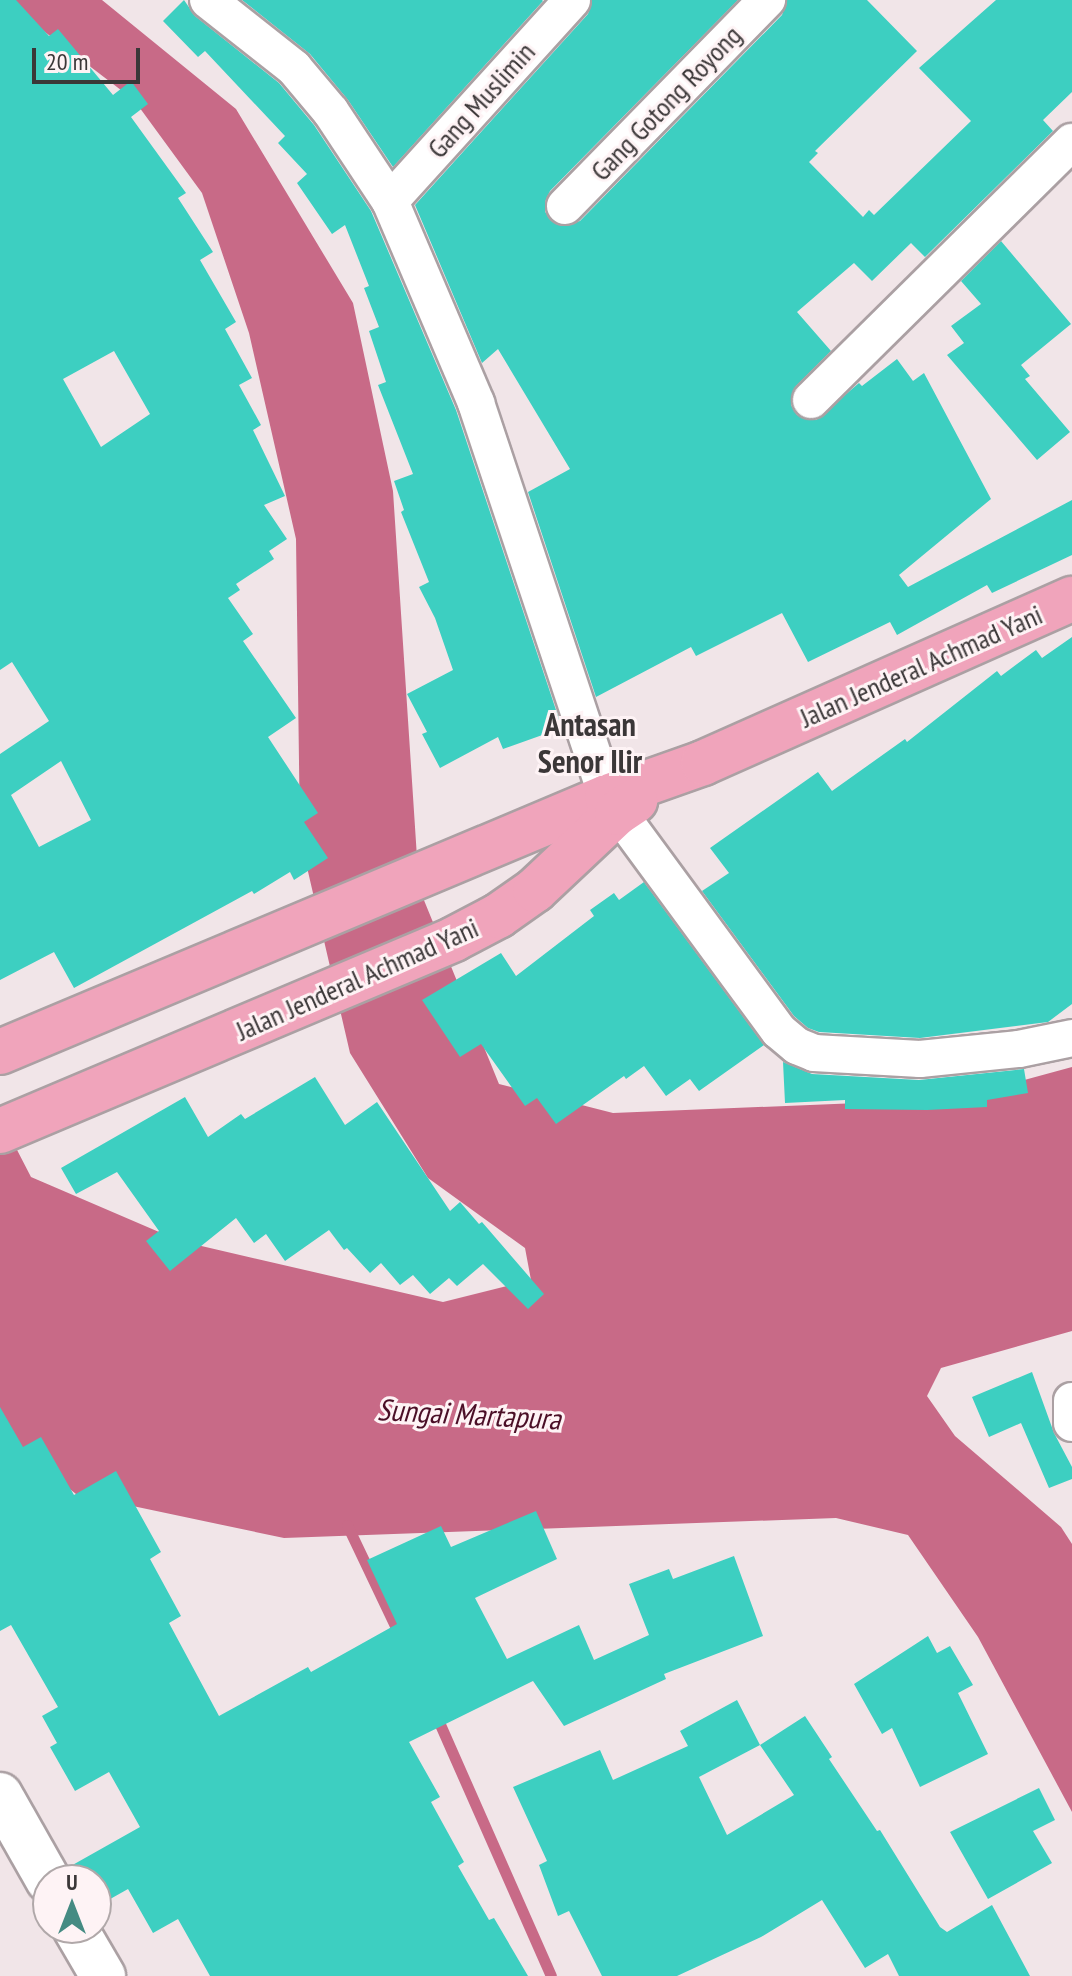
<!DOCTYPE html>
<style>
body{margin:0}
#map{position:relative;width:1072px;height:1976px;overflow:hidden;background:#f1e5e8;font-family:"PT Sans Narrow",sans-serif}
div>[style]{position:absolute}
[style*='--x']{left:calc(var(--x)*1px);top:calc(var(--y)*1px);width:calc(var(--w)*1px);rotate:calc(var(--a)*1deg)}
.water>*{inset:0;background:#c86a87}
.stream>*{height:11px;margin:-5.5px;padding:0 5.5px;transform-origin:5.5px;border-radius:5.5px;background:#c86a87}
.building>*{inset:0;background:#3dcfc1}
.roads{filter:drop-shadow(2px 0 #aba0a3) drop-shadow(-2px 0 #aba0a3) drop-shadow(0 2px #aba0a3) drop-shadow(0 -2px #aba0a3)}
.minor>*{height:36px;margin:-18px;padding:0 18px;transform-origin:18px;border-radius:18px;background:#fff}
.tertiary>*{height:44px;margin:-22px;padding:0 22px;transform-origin:22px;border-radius:22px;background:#fff}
.trunk>*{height:44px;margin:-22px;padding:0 22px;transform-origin:22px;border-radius:22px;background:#f0a4bb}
span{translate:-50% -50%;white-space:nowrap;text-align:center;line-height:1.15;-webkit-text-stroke:6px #fef3f5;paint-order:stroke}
.street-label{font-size:28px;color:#3b3738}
.water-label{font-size:30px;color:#4b0f27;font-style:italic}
.quarter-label{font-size:32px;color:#3b3738;font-weight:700}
.north{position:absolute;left:32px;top:1864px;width:80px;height:80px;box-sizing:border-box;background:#fef3f5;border:2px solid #b0a8a9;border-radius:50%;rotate:0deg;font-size:22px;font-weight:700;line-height:32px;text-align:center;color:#3b3738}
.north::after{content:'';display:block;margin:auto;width:28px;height:36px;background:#458b83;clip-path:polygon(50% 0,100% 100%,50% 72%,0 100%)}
.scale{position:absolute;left:32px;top:48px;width:108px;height:36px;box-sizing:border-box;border:4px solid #3b3738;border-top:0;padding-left:10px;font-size:24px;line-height:28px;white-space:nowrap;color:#3b3738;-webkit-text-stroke:6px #fef3f5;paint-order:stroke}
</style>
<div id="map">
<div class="water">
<i style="clip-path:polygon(3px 0,102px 0,236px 109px,353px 303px,393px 491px,419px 888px,499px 1084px,613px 1113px,955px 1099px,1072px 1067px,1072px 1331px,941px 1368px,927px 1396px,955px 1436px,1061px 1527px,1072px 1544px,1072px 1812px,978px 1637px,908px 1535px,836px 1518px,284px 1538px,76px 1494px,0 1433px,0 1117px,31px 1177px,180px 1241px,443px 1302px,531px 1280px,525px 1248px,428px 1178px,350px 1053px,300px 837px,296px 539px,249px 333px,202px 193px,134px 100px)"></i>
</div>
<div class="stream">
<i style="--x:347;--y:1525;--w:123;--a:64.5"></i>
<i style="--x:435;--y:1713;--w:287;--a:66.2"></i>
</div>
<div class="building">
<i style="clip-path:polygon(evenodd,0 0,16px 0,49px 36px,58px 29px,113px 95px,131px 81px,148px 104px,131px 117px,186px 193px,178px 198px,213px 252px,200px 260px,236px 322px,225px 329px,252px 378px,239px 385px,261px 425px,253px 430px,285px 496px,264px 505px,287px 539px,269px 551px,274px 559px,236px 584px,240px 590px,228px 598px,253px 634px,243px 641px,296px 718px,268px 737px,318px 813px,304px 822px,328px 858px,294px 880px,290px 872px,254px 894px,252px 891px,74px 988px,54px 952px,0 980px,0 754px,49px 721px,12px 662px,0 670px,0 0,114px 351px,150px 414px,101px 447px,63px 379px,114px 351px,0 0,61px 761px,91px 820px,39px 847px,11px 795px,61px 761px)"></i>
<i style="clip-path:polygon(184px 0,195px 16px,279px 83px,314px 125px,371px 211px,456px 410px,562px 728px,503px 749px,498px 737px,440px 768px,422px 734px,427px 732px,407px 694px,453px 670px,435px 618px,419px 587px,429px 582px,401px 512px,404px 510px,394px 481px,413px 474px,378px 385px,386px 382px,369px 331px,379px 327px,364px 288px,369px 286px,345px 225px,332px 234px,297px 183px,307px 174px,278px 143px,285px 136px,205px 51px,198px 57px,163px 21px)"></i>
<i style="clip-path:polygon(242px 0,542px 0,543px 1px,393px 167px,348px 100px,310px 54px)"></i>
<i style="clip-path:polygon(592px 0,738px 0,550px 191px,545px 202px,545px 212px,561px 226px,580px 221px,782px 15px,787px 0,867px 0,917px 51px,815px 151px,818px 153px,809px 162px,863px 217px,869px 210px,874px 215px,971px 121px,919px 68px,996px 0,1072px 0,1072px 92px,1043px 120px,1053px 131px,925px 257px,911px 243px,872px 281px,854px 263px,797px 312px,831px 351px,796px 386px,791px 405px,797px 415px,816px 420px,859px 383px,862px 386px,897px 359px,913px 381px,924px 373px,991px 499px,899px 575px,908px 587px,1072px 500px,1072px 555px,992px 593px,987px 585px,897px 635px,890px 622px,808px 662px,782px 613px,696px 656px,691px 647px,596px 697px,528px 492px,570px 469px,498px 349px,482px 363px,415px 205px,588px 14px)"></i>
<i style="clip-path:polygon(1001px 241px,1071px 324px,1021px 365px,1030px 376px,1025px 379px,1070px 432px,1037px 460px,947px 355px,964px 343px,951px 326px,981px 304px,961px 281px)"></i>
<i style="clip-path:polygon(1072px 637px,1072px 1004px,1048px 1022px,920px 1038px,819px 1032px,808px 1028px,794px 1016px,702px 891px,729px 873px,710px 848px,818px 772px,832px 791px,905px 739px,907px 742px,997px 671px,1001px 676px,1036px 650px,1042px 658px)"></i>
<i style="clip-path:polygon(644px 882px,764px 1045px,699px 1091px,690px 1079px,666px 1096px,644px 1066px,626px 1079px,624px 1076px,556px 1124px,537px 1098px,525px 1106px,481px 1044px,460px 1057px,422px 1000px,501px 953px,516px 976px,594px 916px,590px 910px,614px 893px,619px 900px)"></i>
<i style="clip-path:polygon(783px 1062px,812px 1074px,919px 1080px,1024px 1069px,1028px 1093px,987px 1100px,987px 1107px,927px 1110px,845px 1109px,845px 1100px,785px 1103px)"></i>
<i style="clip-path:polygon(315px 1077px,345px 1125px,377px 1102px,450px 1211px,460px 1202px,479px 1224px,482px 1222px,544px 1294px,528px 1309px,483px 1264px,457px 1286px,449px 1278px,430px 1294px,413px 1275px,400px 1285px,381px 1263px,370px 1273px,347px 1248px,344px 1250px,329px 1230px,285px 1261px,266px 1234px,254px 1243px,236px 1218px,170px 1271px,146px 1241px,159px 1231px,117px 1172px,76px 1194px,61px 1168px,185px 1097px,208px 1137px,241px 1114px,245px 1119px)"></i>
<i style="clip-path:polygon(1032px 1372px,1054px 1433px,1072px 1467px,1072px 1479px,1049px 1488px,1021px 1423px,989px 1437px,972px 1397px)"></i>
<i style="clip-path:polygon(0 1407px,23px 1447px,41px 1437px,74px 1495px,116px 1471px,161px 1552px,150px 1559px,181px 1616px,169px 1623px,219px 1716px,308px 1667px,311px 1672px,397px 1624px,367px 1560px,441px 1526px,451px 1547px,536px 1511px,557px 1559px,475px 1598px,507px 1659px,579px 1625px,594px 1660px,649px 1635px,629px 1584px,669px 1569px,673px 1579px,734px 1556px,763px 1636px,664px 1674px,666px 1679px,564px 1726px,533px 1681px,409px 1742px,440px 1797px,431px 1802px,464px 1862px,458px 1866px,489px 1920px,494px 1918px,528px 1976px,210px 1976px,178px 1919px,153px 1933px,128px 1889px,96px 1907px,96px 1880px,73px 1880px,69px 1867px,140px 1827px,109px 1772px,75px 1791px,50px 1747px,57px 1743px,42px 1716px,58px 1707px,11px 1625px,0 1631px)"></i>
<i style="clip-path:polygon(928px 1636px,937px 1653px,950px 1646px,973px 1685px,958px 1693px,988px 1754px,920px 1787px,892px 1728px,882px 1734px,854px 1684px)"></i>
<i style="clip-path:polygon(evenodd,737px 1700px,760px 1745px,805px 1716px,832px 1757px,829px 1759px,877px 1831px,880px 1830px,940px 1927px,947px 1932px,992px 1905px,1030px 1976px,899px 1976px,888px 1954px,865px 1968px,822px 1900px,761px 1937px,677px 1976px,602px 1976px,569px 1911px,558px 1916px,539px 1865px,547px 1861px,513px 1787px,600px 1750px,613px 1780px,688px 1746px,680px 1731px,737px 1700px,760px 1745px,794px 1795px,727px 1835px,699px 1777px,760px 1745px)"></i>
<i style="clip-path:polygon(1039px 1788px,1055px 1820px,1033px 1831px,1052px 1863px,988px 1899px,950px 1832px)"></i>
</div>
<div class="roads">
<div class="minor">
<i style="--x:208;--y:0;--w:110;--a:38.3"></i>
<i style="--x:294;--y:68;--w:57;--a:49.9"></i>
<i style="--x:331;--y:112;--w:107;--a:56.5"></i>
<i style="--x:390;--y:201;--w:220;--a:66.9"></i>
<i style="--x:476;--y:403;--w:415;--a:71.6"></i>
<i style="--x:607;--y:797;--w:290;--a:53.7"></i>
<i style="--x:779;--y:1031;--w:23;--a:40"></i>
<i style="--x:797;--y:1046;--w:18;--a:22"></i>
<i style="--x:814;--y:1053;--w:106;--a:3.2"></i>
<i style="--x:920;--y:1059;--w:100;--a:-5.8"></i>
<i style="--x:1019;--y:1049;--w:54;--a:-11.7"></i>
<i style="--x:390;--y:201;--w:271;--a:-47.8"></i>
<i style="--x:565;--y:206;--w:289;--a:-45.6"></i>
<i style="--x:811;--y:400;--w:367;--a:-44.7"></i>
<i style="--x:1072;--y:1401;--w:22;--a:90"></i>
</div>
<div class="tertiary">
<i style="--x:0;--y:1795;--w:98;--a:60.5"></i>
<i style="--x:75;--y:1928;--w:56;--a:59.7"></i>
</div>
<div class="trunk">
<i style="--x:0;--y:1052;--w:658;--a:-22.79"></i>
<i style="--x:607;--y:797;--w:102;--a:-19.5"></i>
<i style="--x:703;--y:763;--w:404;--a:-24"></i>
<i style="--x:0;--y:1131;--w:493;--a:-22.9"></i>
<i style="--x:454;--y:939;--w:50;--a:-27.6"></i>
<i style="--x:498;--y:916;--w:45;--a:-35.1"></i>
<i style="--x:535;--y:890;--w:112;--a:-43.2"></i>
<i style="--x:617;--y:813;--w:22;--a:-34"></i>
</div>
</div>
<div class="street-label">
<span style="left:481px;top:100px;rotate:-48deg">Gang Muslimin</span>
<span style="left:666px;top:103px;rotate:-46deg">Gang Gotong Royong</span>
<span style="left:921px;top:666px;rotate:-24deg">Jalan Jenderal Achmad Yani</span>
<span style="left:357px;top:979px;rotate:-24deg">Jalan Jenderal Achmad Yani</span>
</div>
<div class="water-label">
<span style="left:469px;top:1414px;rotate:3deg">Sungai Martapura</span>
</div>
<div class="quarter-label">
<span style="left:590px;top:743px">Antasan<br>Senor Ilir</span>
</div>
<div class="north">U</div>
<div class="scale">20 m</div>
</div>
